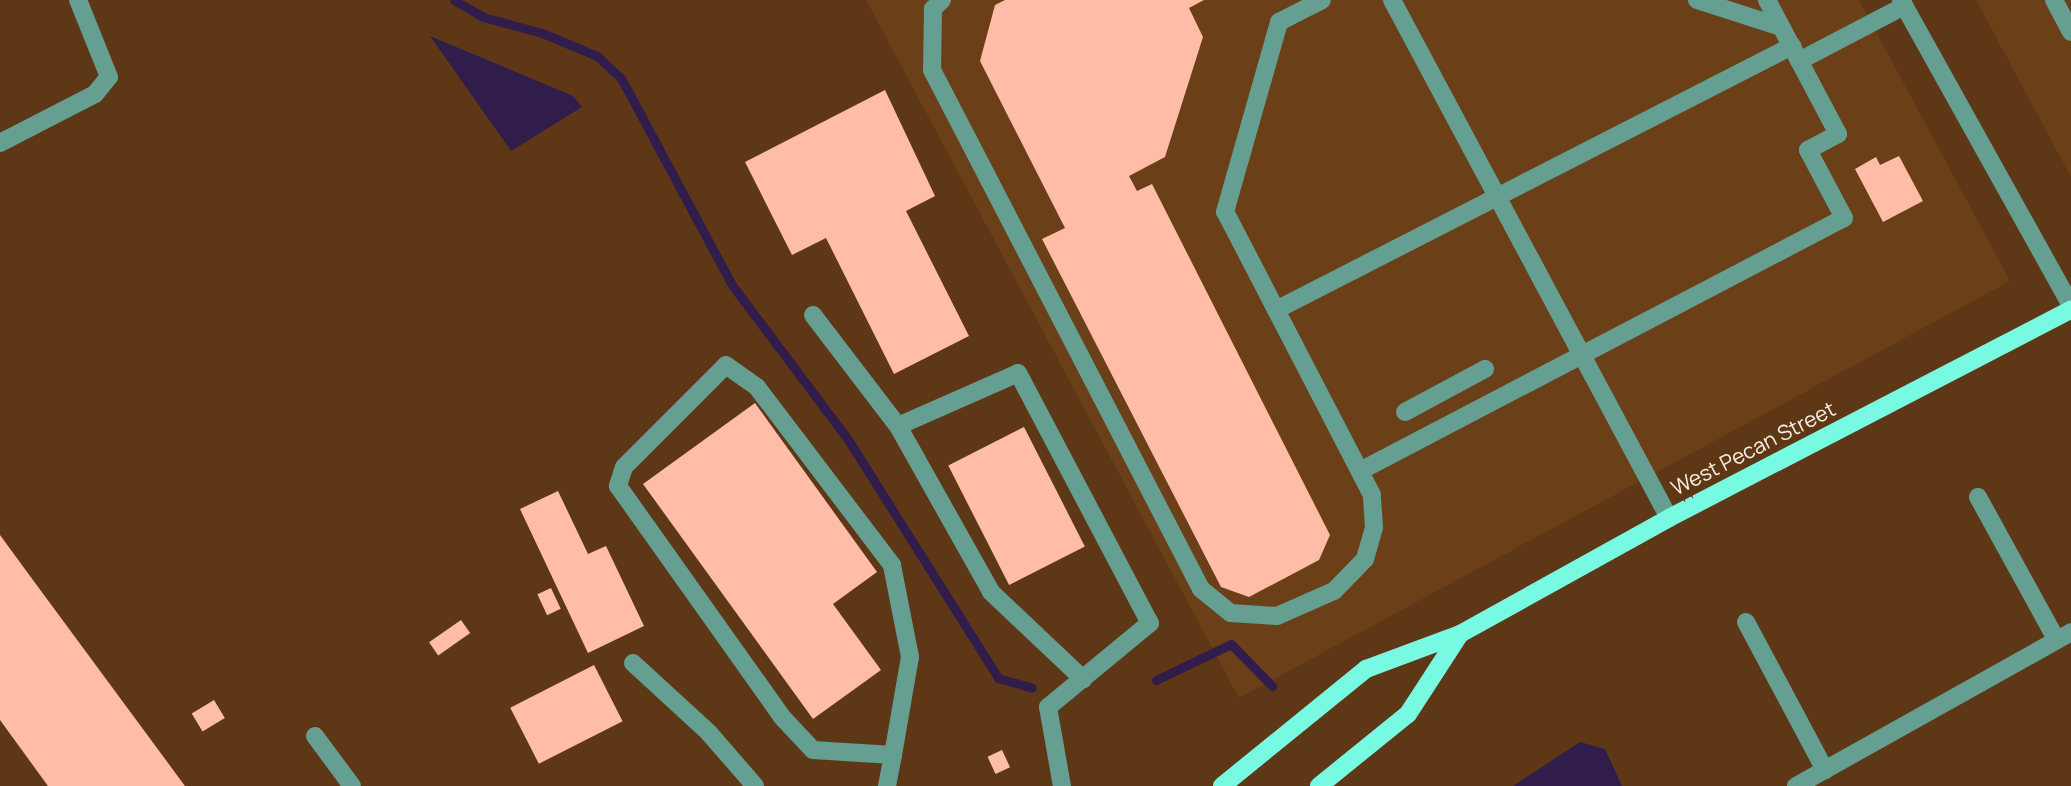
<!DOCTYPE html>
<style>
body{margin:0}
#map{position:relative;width:2071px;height:786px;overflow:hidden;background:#5e3816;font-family:Manrope,sans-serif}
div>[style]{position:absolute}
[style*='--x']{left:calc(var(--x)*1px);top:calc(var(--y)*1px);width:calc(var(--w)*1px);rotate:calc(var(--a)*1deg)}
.built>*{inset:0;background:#6b3f17}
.water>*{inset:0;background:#301d4c}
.stream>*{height:9px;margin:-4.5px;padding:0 4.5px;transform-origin:4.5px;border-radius:4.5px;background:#301d4c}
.building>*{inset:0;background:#ffbca6;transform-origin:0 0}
.minor>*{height:18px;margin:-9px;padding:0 9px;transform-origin:9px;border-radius:9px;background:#649f92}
.major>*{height:18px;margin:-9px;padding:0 9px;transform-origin:9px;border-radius:9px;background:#77fae1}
span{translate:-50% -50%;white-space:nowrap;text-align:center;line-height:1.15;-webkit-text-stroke:7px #5e3816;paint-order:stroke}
.street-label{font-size:21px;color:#fbede2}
</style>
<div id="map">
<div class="built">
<i style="clip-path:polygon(866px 0,1859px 0,2010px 281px,1239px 698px)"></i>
<i style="clip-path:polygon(1976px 0,2071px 0,2071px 177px)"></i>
</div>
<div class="water">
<i style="clip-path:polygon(430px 36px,573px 96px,582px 107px,511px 151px)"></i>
<i style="clip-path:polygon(1580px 742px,1605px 749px,1622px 786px,1513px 786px)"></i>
</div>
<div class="stream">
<i style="--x:454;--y:0;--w:34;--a:30"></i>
<i style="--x:483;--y:17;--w:61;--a:15.2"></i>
<i style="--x:542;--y:33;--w:60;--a:22.7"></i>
<i style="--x:597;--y:56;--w:33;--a:43"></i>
<i style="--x:621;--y:78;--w:235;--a:61.8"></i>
<i style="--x:732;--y:285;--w:195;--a:53.1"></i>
<i style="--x:849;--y:441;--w:280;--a:57.8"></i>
<i style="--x:998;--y:678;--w:35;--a:16"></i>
<i style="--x:1156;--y:680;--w:83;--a:-25.6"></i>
<i style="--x:1231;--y:644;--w:59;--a:45.7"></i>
</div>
<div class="building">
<i style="clip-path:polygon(1005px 0,1204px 0,1189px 8px,1203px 37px,1165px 157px,1129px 176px,1137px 191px,1152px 184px,1330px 535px,1319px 560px,1249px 597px,1221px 587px,1042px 239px,1065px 228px,980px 61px,995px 5px)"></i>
<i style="clip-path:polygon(885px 90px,935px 196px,906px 211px,969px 336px,894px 374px,826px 238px,792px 255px,745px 162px)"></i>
<i style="clip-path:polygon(1899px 156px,1923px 201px,1883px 222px,1855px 169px,1876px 157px,1880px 165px)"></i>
<i style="clip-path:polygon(755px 403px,877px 572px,833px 604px,881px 670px,813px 719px,643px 484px)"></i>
<i style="left:1024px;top:427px;width:134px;height:85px;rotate:63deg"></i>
<i style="clip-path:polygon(558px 491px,588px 554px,606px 546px,644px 626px,588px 653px,520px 509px)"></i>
<i style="clip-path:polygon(0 535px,30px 576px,185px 786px,48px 786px,0 720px)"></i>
<i style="left:551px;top:588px;width:23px;height:15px;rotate:65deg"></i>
<i style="left:461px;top:620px;width:16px;height:39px;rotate:55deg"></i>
<i style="left:594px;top:665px;width:63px;height:94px;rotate:63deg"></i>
<i style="left:214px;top:700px;width:21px;height:26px;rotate:59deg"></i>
<i style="left:1002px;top:750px;width:19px;height:16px;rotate:65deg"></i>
</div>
<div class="minor">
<i style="--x:942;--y:0;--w:13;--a:135"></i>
<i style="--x:933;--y:9;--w:61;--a:90.9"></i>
<i style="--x:932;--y:70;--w:585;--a:62.6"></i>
<i style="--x:1201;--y:589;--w:38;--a:39"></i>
<i style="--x:1231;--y:613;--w:46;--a:3.7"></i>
<i style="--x:1277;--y:616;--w:62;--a:-23.7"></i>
<i style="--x:1334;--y:591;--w:45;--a:-45.9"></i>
<i style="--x:1365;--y:559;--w:33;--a:-74"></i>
<i style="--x:1374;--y:527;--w:32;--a:-94"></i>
<i style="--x:1372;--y:495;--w:319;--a:-117.4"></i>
<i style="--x:1225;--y:212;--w:198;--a:-74.1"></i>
<i style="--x:1279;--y:22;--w:48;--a:-27.1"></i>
<i style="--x:1392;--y:0;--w:587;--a:61.86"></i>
<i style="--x:1697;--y:0;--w:88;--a:17.8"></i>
<i style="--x:1901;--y:0;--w:350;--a:60.9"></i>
<i style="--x:2054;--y:0;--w:36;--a:62"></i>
<i style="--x:1799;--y:61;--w:119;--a:-27.6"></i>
<i style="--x:0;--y:143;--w:107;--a:-27.3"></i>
<i style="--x:95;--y:94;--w:22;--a:-51"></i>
<i style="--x:109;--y:77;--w:83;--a:-111.9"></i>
<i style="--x:1276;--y:310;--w:580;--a:-27.1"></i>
<i style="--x:813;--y:315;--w:140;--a:52.6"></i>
<i style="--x:898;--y:426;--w:131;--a:-23.8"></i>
<i style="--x:1018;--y:373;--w:283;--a:62.2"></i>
<i style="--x:1150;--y:623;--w:132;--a:140.5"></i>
<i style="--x:1048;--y:707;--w:80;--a:80"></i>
<i style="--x:1405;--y:412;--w:91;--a:-28.3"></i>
<i style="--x:898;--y:426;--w:190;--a:60.7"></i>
<i style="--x:991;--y:592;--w:127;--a:43.4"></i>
<i style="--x:1360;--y:471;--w:546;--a:-27.6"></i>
<i style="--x:1844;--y:218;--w:77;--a:-117.9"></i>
<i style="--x:1808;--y:150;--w:34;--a:-28"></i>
<i style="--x:1838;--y:134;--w:152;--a:-117.9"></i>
<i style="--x:1978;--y:497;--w:162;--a:61.2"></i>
<i style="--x:1746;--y:622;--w:168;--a:61.9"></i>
<i style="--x:633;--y:663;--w:103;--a:42.6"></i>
<i style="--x:709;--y:733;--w:70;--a:49"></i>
<i style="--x:315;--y:736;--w:62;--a:53.5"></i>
<i style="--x:887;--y:786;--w:32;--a:-79"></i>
<i style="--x:893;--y:755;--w:99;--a:-80.2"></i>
<i style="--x:910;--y:657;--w:94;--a:-101.1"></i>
<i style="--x:892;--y:565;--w:223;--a:-127.2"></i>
<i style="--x:757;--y:387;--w:38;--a:-145"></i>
<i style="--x:726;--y:365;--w:144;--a:135"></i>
<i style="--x:624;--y:467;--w:20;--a:108"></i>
<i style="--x:618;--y:486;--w:283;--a:54.6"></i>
<i style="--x:782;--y:717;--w:45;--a:46.8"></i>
<i style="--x:813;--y:750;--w:80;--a:3.6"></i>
<i style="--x:1796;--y:786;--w:315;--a:-29.2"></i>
</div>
<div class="major">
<i style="--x:1222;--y:786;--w:186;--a:-39.1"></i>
<i style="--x:1366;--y:669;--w:100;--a:-20.4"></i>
<i style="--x:1460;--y:634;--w:239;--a:-29"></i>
<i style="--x:1669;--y:518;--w:453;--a:-27.4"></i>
<i style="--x:1319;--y:786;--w:114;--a:-39"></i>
<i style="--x:1408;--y:714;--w:95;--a:-57"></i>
</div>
<div class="street-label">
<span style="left:1753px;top:448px;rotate:-27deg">West Pecan Street</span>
</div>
</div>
